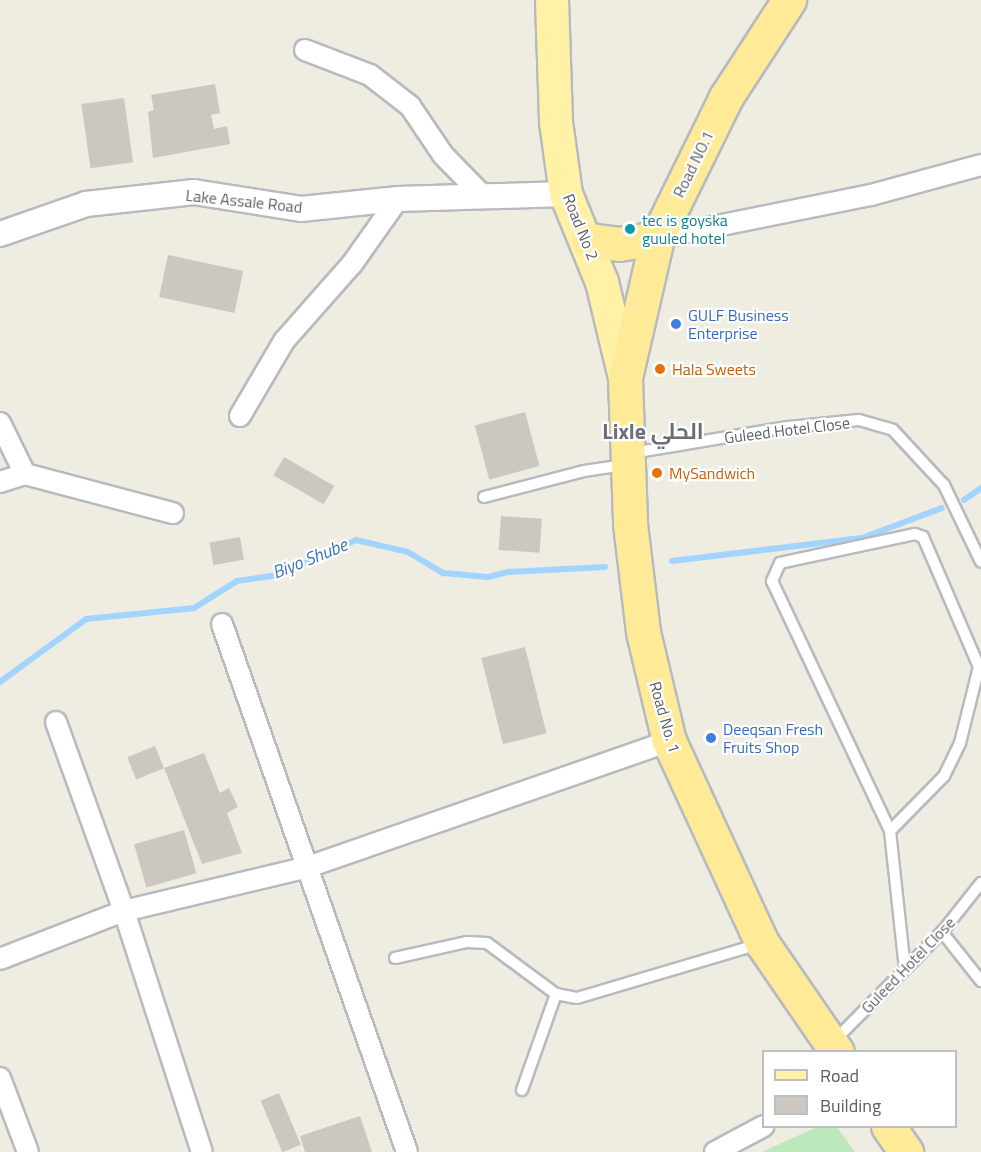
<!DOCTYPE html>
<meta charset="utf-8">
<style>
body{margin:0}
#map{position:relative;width:981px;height:1152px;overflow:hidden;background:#efece2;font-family:"Titillium Web",Cairo,sans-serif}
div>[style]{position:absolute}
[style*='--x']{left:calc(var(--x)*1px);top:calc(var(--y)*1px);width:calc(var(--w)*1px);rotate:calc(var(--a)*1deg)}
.green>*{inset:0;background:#bbe9bc}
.stream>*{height:6px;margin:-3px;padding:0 3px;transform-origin:3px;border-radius:3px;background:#a1d5ff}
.building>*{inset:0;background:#ccc8c1;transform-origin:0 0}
.roads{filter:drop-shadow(2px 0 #b7babf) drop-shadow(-2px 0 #b7babf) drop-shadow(0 2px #b7babf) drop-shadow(0 -2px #b7babf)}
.service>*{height:10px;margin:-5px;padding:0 5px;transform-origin:5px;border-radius:5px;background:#fff}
.minor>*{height:20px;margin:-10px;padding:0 10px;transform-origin:10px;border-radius:10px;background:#fff}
.tertiary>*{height:24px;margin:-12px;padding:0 12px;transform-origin:12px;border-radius:12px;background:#fff}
.primary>*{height:32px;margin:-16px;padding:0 16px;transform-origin:16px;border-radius:16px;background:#fff1a6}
.trunk>*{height:33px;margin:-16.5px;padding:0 16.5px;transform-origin:16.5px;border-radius:16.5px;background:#ffea97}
.dots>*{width:16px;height:16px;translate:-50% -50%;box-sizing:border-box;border:3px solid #fff;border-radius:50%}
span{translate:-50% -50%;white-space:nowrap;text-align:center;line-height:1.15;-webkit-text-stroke:4.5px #fff;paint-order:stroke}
.street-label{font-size:16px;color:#5a5e64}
.culture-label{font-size:16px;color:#0d838f}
.left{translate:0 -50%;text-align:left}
.shop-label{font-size:16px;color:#366cbe}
.food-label{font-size:16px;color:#c56008}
.water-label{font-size:18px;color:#3575bb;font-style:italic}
.district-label{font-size:22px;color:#6b7076;font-weight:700}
.legend{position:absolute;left:762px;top:1050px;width:195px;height:78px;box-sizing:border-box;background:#fff;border:2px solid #bdbfc1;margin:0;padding:8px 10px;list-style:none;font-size:18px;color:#5a5e64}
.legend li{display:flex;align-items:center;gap:12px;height:30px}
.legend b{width:30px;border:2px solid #bdbfc1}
</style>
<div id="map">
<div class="green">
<i style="clip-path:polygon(819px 1126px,837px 1127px,855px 1152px,762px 1152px)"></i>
</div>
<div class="stream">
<i style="--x:964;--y:500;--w:21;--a:-35"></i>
<i style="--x:672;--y:561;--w:191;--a:-6.9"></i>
<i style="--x:862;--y:538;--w:85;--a:-20.6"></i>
<i style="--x:0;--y:682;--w:107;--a:-36.2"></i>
<i style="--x:86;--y:619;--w:109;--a:-5.8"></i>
<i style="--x:194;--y:608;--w:51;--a:-32.1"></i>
<i style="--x:237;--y:581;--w:42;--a:-8.1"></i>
<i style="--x:279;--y:575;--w:85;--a:-24.4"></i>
<i style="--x:356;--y:540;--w:53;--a:13"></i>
<i style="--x:408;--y:552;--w:41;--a:31"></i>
<i style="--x:443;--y:573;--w:45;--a:5.1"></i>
<i style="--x:488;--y:577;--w:21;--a:-14"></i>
<i style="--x:508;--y:572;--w:97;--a:-3"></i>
</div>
<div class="building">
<i style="clip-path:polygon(215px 84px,220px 113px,211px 115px,214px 129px,227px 126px,230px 144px,153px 158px,148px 112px,154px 110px,151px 95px)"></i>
<i style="left:124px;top:98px;width:65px;height:43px;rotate:82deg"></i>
<i style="left:168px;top:255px;width:77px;height:43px;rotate:12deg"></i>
<i style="left:525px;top:412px;width:56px;height:52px;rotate:75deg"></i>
<i style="left:284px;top:457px;width:58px;height:21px;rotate:30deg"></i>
<i style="left:501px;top:516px;width:41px;height:34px;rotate:4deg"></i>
<i style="left:240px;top:537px;width:23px;height:31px;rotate:80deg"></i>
<i style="left:525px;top:647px;width:89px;height:45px;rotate:76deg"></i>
<i style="left:155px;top:746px;width:24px;height:30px;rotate:68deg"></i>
<i style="clip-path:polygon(204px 753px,220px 793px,229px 788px,238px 807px,227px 813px,242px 853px,202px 864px,164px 768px)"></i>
<i style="left:184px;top:830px;width:45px;height:52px;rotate:74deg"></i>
<i style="left:279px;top:1093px;width:56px;height:20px;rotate:67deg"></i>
<i style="clip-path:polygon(360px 1116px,372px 1152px,305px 1152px,300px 1136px)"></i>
</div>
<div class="roads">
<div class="service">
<i style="--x:632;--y:453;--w:158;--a:-9.5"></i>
<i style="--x:788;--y:427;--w:71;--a:-5.6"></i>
<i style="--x:859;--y:420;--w:35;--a:16"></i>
<i style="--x:893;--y:430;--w:75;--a:47.2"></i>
<i style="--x:944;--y:485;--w:85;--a:64.3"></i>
<i style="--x:484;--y:497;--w:103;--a:-14.6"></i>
<i style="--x:584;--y:471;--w:40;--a:-8.5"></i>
<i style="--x:890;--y:831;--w:77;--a:-45.5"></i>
<i style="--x:944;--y:776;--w:37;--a:-64"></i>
<i style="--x:960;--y:743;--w:78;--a:-76"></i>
<i style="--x:979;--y:667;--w:142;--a:-113.3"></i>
<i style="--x:923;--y:537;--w:9;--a:-159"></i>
<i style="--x:915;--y:534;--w:138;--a:167.9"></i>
<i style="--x:780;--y:563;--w:20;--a:114"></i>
<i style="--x:772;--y:581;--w:276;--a:64.7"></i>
<i style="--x:890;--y:831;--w:138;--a:83.8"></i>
<i style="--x:942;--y:932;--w:63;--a:51.5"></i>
<i style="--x:395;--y:958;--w:74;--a:-12.5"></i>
<i style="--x:467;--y:942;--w:20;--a:3"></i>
<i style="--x:487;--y:943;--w:86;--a:36.5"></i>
<i style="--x:556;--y:994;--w:21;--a:11"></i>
<i style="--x:577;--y:998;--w:190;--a:-16.5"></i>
<i style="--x:834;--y:1041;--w:153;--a:-45.3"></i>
<i style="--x:942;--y:932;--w:63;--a:-51.5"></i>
<i style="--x:522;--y:1090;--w:102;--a:-70.5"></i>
</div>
<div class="minor">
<i style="--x:305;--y:50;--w:70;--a:21"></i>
<i style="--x:370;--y:75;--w:51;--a:37.8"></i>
<i style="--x:410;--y:106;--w:59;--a:56"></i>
<i style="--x:443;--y:155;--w:57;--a:45.7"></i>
<i style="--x:657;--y:238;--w:218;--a:-11.4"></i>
<i style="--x:871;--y:195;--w:114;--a:-15.3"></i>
<i style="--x:240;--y:416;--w:87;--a:-59.6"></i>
<i style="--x:284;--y:341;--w:103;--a:-48.6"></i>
<i style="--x:352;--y:264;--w:80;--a:-54.7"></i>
<i style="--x:0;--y:423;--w:57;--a:63.9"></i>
<i style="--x:25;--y:474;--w:153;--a:14.8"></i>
<i style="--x:0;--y:482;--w:26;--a:-18"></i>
<i style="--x:222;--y:624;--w:559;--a:70.69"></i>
<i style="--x:56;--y:722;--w:201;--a:70.2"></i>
<i style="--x:124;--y:911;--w:253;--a:72.1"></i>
<i style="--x:0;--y:959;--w:133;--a:-21.2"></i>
<i style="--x:124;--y:911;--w:186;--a:-13.4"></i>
<i style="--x:305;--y:868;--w:386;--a:-19.2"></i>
<i style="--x:0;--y:1078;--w:79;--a:69.3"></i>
<i style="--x:715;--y:1152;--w:55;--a:-28"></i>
</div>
<div class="tertiary">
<i style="--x:0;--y:234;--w:91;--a:-19.2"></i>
<i style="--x:86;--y:204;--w:109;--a:-6.3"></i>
<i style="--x:194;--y:192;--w:108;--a:9"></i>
<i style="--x:301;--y:209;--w:98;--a:-5.9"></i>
<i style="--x:398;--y:199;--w:168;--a:-1.7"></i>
</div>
<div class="primary">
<i style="--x:552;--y:0;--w:122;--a:88.1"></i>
<i style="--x:556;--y:122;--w:73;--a:82.1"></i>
<i style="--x:566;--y:194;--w:95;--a:67.8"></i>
<i style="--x:602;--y:282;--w:99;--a:76.5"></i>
</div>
<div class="trunk">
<i style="--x:789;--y:0;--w:116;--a:123"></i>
<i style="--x:726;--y:97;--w:157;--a:116.1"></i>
<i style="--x:657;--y:238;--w:144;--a:102.9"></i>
<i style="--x:625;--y:378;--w:146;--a:88"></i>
<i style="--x:630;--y:524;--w:109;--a:83.1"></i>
<i style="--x:643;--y:632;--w:112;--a:76.6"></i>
<i style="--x:669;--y:741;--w:222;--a:65.3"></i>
<i style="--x:762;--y:943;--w:132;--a:55.5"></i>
<i style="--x:588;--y:240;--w:31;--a:7"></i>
<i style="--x:619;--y:244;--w:38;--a:-9"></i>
<i style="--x:888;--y:1126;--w:32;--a:55"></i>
</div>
</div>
<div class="dots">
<i style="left:630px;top:229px;background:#0f9aa8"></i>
<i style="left:676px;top:324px;background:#3f7fe0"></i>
<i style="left:660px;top:369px;background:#e8710a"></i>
<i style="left:657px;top:473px;background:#e8710a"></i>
<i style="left:711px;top:738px;background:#3f7fe0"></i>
</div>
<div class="street-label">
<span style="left:693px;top:164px;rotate:-64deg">Road NO.1</span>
<span style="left:244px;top:201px;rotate:6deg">Lake Assale Road</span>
<span style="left:581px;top:227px;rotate:68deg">Road No 2</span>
<span style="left:787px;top:430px;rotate:-7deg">Guleed Hotel Close</span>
<span style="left:665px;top:717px;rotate:74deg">Road No. 1</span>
<span style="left:908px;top:965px;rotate:-46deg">Guleed Hotel Close</span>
</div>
<div class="culture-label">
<span class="left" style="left:642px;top:229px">tec is goyska<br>guuled hotel</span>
</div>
<div class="shop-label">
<span class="left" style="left:688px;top:324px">GULF Business<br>Enterprise</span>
<span class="left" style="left:723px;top:738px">Deeqsan Fresh<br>Fruits Shop</span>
</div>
<div class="food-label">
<span class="left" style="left:672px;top:369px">Hala Sweets</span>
<span class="left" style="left:669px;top:473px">MySandwich</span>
</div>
<div class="water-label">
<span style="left:310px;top:559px;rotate:-22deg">Biyo Shube</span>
</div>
<div class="district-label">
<span style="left:653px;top:432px">Lixle الحلي</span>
</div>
<ul class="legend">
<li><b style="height:8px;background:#fff1a6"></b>Road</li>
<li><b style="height:16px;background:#ccc8c1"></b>Building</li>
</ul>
</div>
